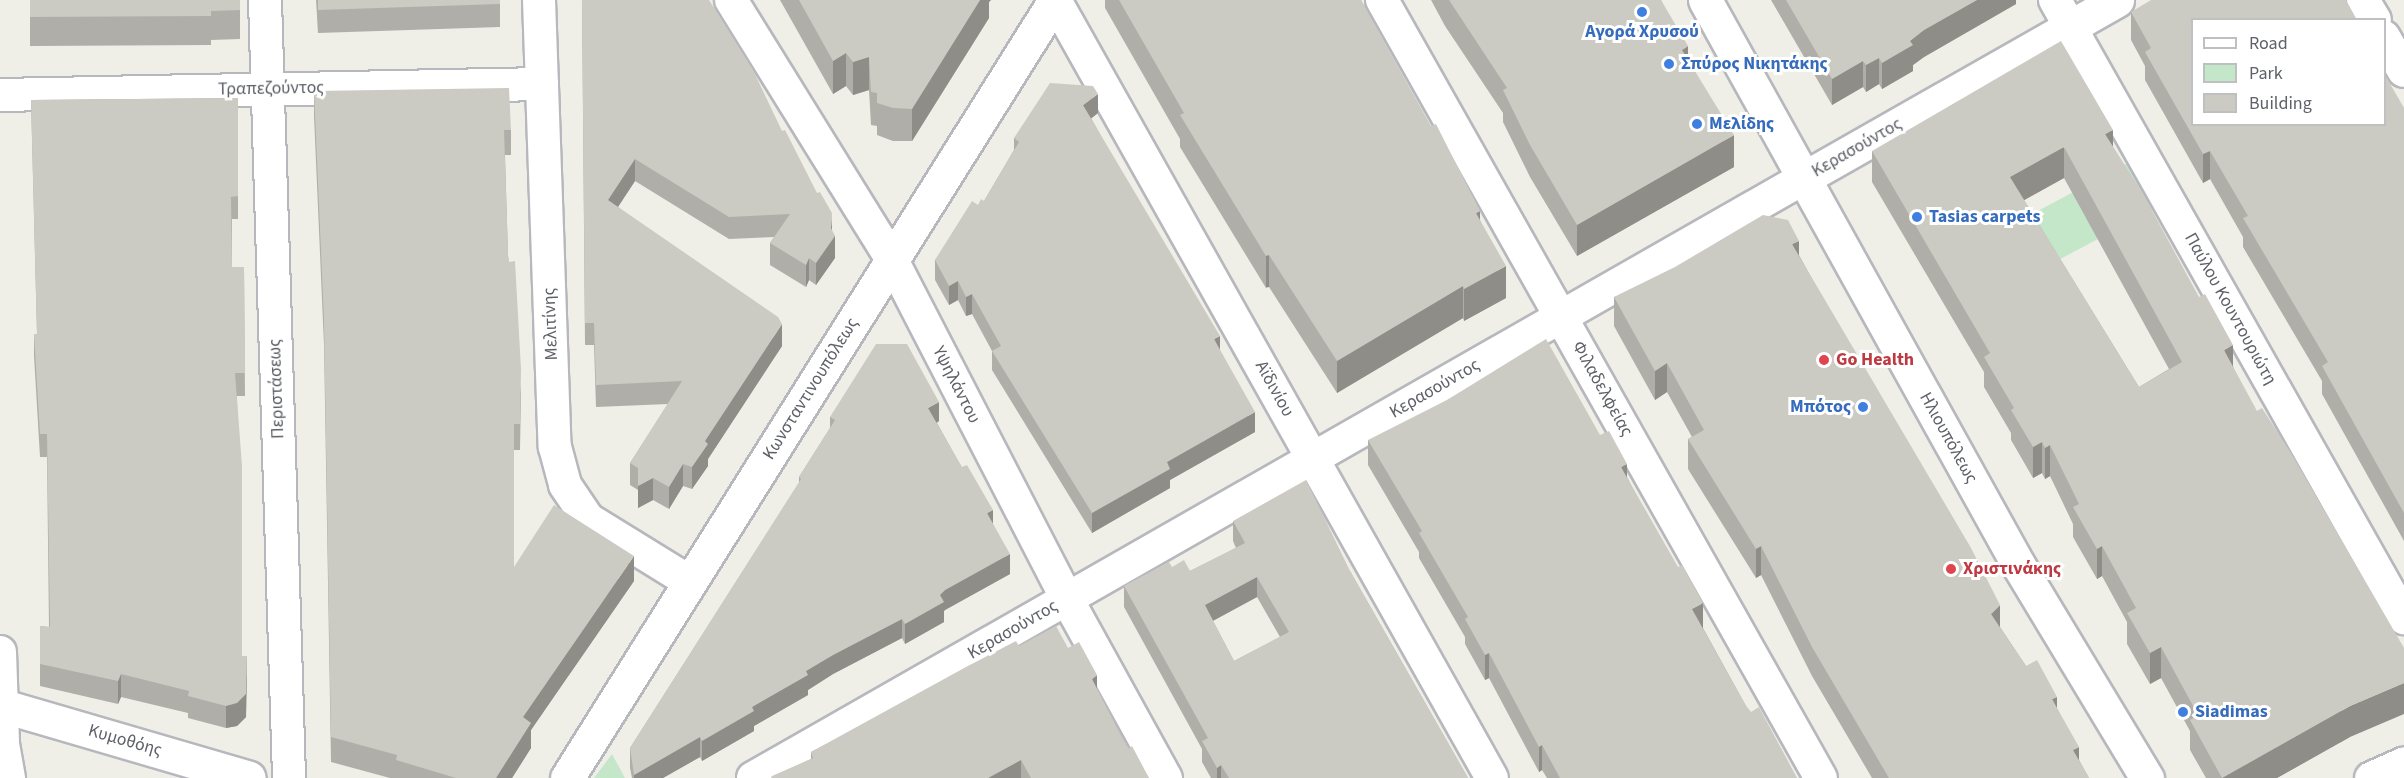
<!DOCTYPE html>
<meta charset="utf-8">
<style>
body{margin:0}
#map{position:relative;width:2404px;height:778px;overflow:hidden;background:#f0efe7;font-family:"Source Sans 3",sans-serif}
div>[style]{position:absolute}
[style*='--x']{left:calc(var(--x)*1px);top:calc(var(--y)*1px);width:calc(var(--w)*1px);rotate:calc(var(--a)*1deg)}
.green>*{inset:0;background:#c4e7c9;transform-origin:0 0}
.roads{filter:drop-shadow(2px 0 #b7b8bd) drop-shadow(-2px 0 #b7b8bd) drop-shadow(0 2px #b7b8bd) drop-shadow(0 -2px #b7b8bd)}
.minor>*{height:32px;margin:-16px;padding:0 16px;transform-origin:16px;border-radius:16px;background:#fff}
.tertiary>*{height:33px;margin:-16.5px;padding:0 16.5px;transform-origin:16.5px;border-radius:16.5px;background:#fff}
.secondary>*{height:33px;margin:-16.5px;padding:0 16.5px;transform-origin:16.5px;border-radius:16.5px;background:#fff}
.wall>*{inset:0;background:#afaea8}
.shaded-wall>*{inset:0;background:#8e8d88;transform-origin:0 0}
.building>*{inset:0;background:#cbcac3}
.dots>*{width:16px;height:16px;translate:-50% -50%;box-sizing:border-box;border:3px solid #fff;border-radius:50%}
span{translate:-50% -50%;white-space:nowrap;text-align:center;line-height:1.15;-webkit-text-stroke:6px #fff;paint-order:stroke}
.shop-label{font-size:18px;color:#366cbe;font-weight:700}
.left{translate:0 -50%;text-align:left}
.right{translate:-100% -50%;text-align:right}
.street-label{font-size:18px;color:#5e6167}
.health-label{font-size:18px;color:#be3a42;font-weight:700}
.legend{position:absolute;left:2191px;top:18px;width:195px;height:108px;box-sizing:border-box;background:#fff;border:2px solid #bfc0c2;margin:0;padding:8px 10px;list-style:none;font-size:18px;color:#5e6167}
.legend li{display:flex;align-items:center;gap:12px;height:30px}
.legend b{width:30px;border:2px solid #bfc0c2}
</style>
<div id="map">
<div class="green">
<i style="left:2128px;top:163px;width:53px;height:119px;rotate:62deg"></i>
<i style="clip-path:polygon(612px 754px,625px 778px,594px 778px)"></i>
</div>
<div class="roads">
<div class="minor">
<i style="--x:265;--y:0;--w:778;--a:88.23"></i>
<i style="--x:539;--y:0;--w:447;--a:88"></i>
<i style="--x:555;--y:447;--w:39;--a:75"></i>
<i style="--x:565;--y:485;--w:41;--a:55.9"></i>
<i style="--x:588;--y:519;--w:120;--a:31.7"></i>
<i style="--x:731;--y:0;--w:306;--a:58.2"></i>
<i style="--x:892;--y:260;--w:382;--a:62.7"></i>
<i style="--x:1067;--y:599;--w:205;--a:61.1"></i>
<i style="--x:1055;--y:0;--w:892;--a:60.68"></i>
<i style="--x:1382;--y:0;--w:893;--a:60.57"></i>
<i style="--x:2055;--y:0;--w:710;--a:60.55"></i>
<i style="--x:2363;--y:0;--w:23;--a:59"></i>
<i style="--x:2384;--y:37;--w:39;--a:60"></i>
<i style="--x:0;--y:95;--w:542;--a:-1.16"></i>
<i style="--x:0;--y:652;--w:92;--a:88.1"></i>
<i style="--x:3;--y:744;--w:35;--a:80"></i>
<i style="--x:753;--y:778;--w:1210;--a:-29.72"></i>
</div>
<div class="tertiary">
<i style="--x:1804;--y:178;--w:360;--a:-29.6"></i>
<i style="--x:0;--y:705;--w:259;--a:16.3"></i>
<i style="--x:567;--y:778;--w:918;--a:-57.9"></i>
<i style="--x:2371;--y:778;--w:36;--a:-24"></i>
</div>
<div class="secondary">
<i style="--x:1705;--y:0;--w:647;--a:60.98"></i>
<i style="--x:2019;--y:566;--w:248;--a:58.9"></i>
</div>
</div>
<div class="wall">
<i style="clip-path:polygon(30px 0,240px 0,240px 39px,211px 40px,211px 45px,30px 46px)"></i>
<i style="clip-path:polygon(316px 0,500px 0,500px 27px,318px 33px)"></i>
<i style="clip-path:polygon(582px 0,782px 131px,832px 231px,835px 258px,816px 285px,809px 280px,806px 287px,770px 265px,770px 243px,774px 237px,729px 239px,635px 181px,618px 207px,782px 346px,708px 459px,708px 466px,692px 489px,683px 486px,669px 509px,653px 500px,638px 508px,638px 490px,630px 485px,630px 463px,668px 404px,596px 407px,594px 345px,585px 345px)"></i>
<i style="clip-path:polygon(780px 0,991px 0,989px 2px,989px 18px,912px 141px,893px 141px,877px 135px,877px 126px,871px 125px,869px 90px,853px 95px,846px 86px,833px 94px)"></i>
<i style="clip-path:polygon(1105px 0,1361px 0,1480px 220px,1506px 298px,1464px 321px,1463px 318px,1337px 393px,1269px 287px,1266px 288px,1180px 147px,1180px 139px,1105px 8px)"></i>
<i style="clip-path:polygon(1431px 0,1661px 0,1688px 58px,1734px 167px,1577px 256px,1530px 177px,1503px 122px,1503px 113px,1445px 26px)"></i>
<i style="clip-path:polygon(1771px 0,2016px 0,2016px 4px,1924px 57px,1913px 65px,1913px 71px,1882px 89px,1879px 84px,1866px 92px,1863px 87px,1832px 105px)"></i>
<i style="clip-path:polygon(2348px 0,2193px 20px,2404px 108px,2404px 541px,2322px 394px,2322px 381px,2243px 247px,2243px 237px,2210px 179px,2203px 183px,2145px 80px,2145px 66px,2131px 40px,2131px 12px)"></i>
<i style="clip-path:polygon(314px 91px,511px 130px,511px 155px,505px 155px,508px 255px,521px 394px,520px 450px,514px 450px,514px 567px,634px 581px,531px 730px,531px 748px,512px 778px,390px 778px,331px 762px,324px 345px,314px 116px)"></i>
<i style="clip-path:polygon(238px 98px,238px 219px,232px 219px,232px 267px,244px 267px,245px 396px,237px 396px,242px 656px,247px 678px,246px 717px,237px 726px,226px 728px,188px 718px,188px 713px,121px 697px,118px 704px,40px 686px,40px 626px,49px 627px,47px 457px,40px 457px,34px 356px,34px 334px,37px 334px,31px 100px)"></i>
<i style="clip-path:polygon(1098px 113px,1091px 118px,1220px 351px,1255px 432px,1170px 480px,1170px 488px,1092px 533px,992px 370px,992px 351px,972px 314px,966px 316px,958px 300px,949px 305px,935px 280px,935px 260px,978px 205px,984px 201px,1014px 150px,1014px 138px)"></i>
<i style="clip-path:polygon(evenodd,2113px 147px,2233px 366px,2350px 737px,2277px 778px,2206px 778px,2190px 750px,2190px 731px,2161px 678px,2150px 684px,2127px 644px,2127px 622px,2102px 576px,2097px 579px,2073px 537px,2073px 524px,2050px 476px,2045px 479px,2042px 473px,2033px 478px,2011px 440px,2011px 433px,1984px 387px,1984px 372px,1872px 182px,1872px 151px,2113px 147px,2064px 178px,2169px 369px,2139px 387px,2024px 200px,2064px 178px)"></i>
<i style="clip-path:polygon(1799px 255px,2000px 627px,2026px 666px,2057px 708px,2079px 760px,2089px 778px,1872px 778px,1812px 676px,1761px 575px,1756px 578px,1688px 469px,1688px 439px,1692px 437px,1667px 392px,1655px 400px,1614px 326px,1614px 297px)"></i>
<i style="clip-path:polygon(830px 417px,939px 421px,937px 423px,993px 524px,1010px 574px,945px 610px,944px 611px,944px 622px,905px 644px,902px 638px,833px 674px,808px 690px,808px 695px,754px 726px,754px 731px,702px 761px,700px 757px,663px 778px,632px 778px,630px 768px,630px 748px,799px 483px,799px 477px,830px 428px)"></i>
<i style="clip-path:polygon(1600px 435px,1627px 477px,1703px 628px,1746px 706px,1797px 778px,1547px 778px,1542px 770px,1539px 772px,1489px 678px,1485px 680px,1465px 644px,1465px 637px,1419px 558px,1419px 552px,1368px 465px,1368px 440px)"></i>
<i style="clip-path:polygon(evenodd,1233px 521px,1350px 571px,1468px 778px,1211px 778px,1202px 762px,1202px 749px,1124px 607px,1124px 586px,1172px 567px,1190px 571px,1236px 548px,1233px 541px,1233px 521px,1257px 597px,1280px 637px,1234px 661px,1213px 621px,1257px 597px)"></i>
<i style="clip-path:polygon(1019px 646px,1068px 648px,1097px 689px,1128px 749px,1149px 778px,771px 778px,811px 759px,811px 752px)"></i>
</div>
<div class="shaded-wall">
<i style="clip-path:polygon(980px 0,991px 0,989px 2px,989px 18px,912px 141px,912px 109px)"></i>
<i style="clip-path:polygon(1977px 0,2016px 0,2016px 4px,1924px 57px,1913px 65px,1913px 71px,1882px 89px,1882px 63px,1924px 30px)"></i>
<i style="clip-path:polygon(1688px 46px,1688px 78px,1682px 50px)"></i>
<i style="clip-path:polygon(846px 53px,846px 86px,833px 94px,833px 61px)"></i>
<i style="clip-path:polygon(869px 57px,869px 90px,853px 95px,853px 62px)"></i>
<i style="clip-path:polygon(1879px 58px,1879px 84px,1866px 92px,1866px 65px)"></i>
<i style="clip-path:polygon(1863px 61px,1863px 87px,1832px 105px,1832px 79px)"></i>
<i style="clip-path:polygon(1098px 94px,1098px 113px,1083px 125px,1083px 105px)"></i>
<i style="clip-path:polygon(2113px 130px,2113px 160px,2105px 134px)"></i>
<i style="clip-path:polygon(1734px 135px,1734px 167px,1577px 256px,1577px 225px)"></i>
<i style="clip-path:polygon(2064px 147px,2064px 178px,2010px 208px,2010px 177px)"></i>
<i style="clip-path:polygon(2210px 151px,2210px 179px,2203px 183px,2203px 154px)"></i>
<i style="clip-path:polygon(635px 159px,635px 181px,608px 222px,608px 200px)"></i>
<i style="clip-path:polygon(1480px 211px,1480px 242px,1476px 213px)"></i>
<i style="clip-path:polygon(832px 213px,832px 235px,835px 236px,835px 258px,816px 285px,816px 263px,831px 228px)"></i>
<i style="clip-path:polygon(1799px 241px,1799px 271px,1792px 244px)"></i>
<i style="left:1269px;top:255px;width:32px;height:3px;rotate:90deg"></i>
<i style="clip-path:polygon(809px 258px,809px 280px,806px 287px,806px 265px)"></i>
<i style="clip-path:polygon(1506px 266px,1506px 298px,1464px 321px,1464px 289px)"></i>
<i style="clip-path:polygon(958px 281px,958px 300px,949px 305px,949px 286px)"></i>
<i style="clip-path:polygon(1463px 286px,1463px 318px,1337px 393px,1337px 361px)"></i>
<i style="clip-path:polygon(972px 294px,972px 314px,966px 316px,966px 297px)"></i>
<i style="clip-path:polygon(782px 324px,782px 346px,708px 459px,708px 466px,692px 489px,692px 467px,705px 441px)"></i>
<i style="clip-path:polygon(1220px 336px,1220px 355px,1214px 339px)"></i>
<i style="clip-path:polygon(2233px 345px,2233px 375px,2224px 350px)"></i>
<i style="clip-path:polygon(1667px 363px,1667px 392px,1655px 400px,1655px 371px)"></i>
<i style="clip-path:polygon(939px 402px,939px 421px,928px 427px,928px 408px)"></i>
<i style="clip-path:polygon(1255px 412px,1255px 432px,1170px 480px,1170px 488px,1092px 533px,1092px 513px,1167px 462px)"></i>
<i style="clip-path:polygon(2042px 442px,2042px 473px,2033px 478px,2033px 447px)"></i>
<i style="clip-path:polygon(2050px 445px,2050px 476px,2045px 479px,2045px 448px)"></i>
<i style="clip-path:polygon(683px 464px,683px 486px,669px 509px,669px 487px)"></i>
<i style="clip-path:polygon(1627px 464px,1627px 489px,1621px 467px)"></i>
<i style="clip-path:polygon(653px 478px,653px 500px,638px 508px,638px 486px)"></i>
<i style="clip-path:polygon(993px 510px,993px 530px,987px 513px)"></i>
<i style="clip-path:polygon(1761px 546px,1761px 575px,1756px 578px,1756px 549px)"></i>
<i style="clip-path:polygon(2102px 546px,2102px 576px,2097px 579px,2097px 549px)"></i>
<i style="clip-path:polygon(1010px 554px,1010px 574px,945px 610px,944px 611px,944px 622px,905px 644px,905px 624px,945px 590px)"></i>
<i style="clip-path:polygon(634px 556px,634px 581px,531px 730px,531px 748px,512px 778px,496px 778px,523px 717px)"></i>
<i style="clip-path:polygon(1257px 577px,1257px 597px,1205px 625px,1205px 605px)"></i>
<i style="clip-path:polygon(1703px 603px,1703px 628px,1692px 634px,1692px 609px)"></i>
<i style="clip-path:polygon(2000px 605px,2000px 634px,1991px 614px)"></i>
<i style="clip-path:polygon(902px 619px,902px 638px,833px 674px,808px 690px,808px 695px,754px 726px,754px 731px,702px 761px,702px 741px,806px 671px,833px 655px)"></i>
<i style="clip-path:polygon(2161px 647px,2161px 678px,2150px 684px,2150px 653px)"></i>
<i style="clip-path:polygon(1489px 653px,1489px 678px,1485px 680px,1485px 655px)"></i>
<i style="clip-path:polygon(247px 656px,246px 717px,237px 726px,226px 728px,226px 706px)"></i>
<i style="clip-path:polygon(121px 674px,121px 697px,118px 704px,118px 681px)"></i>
<i style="clip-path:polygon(1097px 675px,1097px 702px,1092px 679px)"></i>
<i style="clip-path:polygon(2404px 683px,2404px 714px,2350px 737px,2277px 778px,2222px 778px,2350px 706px)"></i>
<i style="clip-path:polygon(2057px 697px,2057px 726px,2052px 699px)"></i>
<i style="clip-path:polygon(700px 737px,700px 757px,663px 778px,634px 778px,634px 775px)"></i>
<i style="clip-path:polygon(1542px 745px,1542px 770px,1539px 772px,1539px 747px)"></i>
<i style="clip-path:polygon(2079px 747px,2079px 776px,2073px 750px)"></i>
<i style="clip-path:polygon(1021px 760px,1021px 778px,988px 778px)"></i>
<i style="clip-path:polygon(1221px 765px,1221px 778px,1217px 778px,1217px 768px)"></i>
</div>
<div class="building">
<i style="clip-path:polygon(30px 0,240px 0,240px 10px,211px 11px,211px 16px,30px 17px)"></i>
<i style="clip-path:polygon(318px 0,500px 0,500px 4px,318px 10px)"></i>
<i style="clip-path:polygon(582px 0,709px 0,753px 70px,782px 131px,785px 130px,817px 193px,820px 192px,832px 213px,831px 228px,835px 236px,816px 263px,809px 258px,806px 265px,770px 243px,790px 214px,729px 217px,635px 159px,608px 200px,778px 317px,782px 324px,705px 441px,708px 444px,692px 467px,683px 464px,669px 487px,653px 478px,638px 486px,638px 468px,630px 463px,682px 381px,596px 385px,594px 323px,585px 323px)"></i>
<i style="clip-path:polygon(799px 0,980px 0,912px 109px,893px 108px,877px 103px,877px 93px,871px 92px,869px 57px,853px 62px,846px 53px,833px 61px)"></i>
<i style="clip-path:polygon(1119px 0,1361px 0,1431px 126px,1436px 124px,1480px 211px,1476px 213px,1506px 266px,1464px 289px,1463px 286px,1337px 361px,1269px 255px,1266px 256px,1180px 115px,1184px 113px)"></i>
<i style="clip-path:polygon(1449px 0,1661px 0,1688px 46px,1682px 50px,1734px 135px,1577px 225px,1530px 145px,1503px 90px,1507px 88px)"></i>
<i style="clip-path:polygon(1786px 0,1977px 0,1924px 30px,1910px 41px,1913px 45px,1882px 63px,1879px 58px,1866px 65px,1863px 61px,1832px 79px)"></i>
<i style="clip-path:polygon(2151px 0,2346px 0,2357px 20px,2193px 20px,2193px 124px,2385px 124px,2385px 75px,2404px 108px,2404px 513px,2322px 366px,2328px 362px,2243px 218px,2248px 216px,2210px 151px,2203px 154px,2145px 52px,2151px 48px,2131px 12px)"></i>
<i style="clip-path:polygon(evenodd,2061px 41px,2113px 130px,2105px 134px,2142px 192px,2199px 297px,2205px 294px,2233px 345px,2224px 350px,2257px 411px,2262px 408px,2291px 453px,2404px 648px,2404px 683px,2350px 706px,2222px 778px,2190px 720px,2198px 715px,2161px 647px,2150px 653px,2127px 613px,2136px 608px,2102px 546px,2097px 549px,2073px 507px,2079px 504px,2050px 445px,2045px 448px,2042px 442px,2033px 447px,2011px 410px,2014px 408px,1984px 357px,1990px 353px,1872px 151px,2061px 41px,2064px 147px,2182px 362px,2139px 387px,2010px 177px,2064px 147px)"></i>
<i style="clip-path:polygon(1050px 83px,1093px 86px,1098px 94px,1083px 105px,1220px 336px,1214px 339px,1255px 412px,1167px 462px,1170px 469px,1092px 513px,992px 351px,1001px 346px,972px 294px,966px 297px,958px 281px,949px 286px,935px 260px,972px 201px,978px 205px,981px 199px,984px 201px,1019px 142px,1014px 138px)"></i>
<i style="clip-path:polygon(509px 88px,511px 130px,504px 130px,508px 255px,509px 262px,515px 261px,521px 369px,520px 424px,514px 424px,514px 567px,554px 505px,634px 556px,523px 717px,531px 723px,496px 778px,456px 778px,396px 760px,397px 755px,331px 737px,324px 320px,314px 91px)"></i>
<i style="clip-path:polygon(238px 98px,238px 196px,231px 197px,232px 267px,244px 267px,245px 373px,235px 373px,242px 466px,242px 656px,247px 656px,246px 694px,237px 703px,226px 706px,188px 696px,189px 691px,121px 674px,118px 681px,40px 664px,40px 626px,50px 627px,47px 434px,40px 434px,34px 334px,37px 334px,31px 100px)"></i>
<i style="clip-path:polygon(1763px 215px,1788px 220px,1799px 241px,1792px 244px,1971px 548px,2000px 605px,1991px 614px,2026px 666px,2037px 660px,2057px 697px,2052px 699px,2079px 747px,2073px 750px,2089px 778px,1889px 778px,1812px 647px,1761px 546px,1756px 549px,1688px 439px,1704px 430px,1667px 363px,1655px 371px,1614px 297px,1675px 267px)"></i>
<i style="clip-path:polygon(1546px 339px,1600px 435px,1609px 431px,1627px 464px,1621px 467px,1678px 567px,1682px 565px,1703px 603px,1692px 609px,1746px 706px,1751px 712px,1759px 707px,1797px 778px,1560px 778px,1542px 745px,1539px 747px,1489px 653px,1485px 655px,1465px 619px,1468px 617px,1419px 533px,1422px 531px,1368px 440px,1447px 400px)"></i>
<i style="clip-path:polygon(876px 344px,907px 344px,939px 402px,928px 408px,962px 467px,967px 465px,993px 510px,987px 513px,1010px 554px,945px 590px,940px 595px,944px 602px,905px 624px,902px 619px,833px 655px,806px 671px,808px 675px,752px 707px,754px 711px,702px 741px,700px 737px,634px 775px,630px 748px,801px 479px,799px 477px,835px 420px,830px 417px)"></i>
<i style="clip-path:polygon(evenodd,1306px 480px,1350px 571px,1468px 778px,1229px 778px,1221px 765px,1217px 768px,1202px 741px,1208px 738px,1124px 586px,1169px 562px,1172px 567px,1184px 560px,1190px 571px,1245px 543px,1233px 521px,1306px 480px,1257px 577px,1289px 632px,1234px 661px,1205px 605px,1257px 577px)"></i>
<i style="clip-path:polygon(1056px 626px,1068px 648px,1079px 642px,1097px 675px,1092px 679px,1128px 749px,1132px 746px,1149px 778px,1031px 778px,1021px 760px,988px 778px,771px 778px,772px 776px,813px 758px,811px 752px,966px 667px,1016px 641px,1019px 646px)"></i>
</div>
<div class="dots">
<i style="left:1642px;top:12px;background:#3f7fe0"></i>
<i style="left:1669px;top:64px;background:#3f7fe0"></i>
<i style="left:1697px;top:124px;background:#3f7fe0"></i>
<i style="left:1917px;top:217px;background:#3f7fe0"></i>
<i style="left:1824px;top:360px;background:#e0444e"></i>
<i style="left:1863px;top:407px;background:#3f7fe0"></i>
<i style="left:1951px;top:569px;background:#e0444e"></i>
<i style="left:2183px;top:712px;background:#3f7fe0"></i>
</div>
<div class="shop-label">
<span style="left:1642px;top:32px">Αγορά Χρυσού</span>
<span class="left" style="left:1681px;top:64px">Σπύρος Νικητάκης</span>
<span class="left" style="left:1709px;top:124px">Μελίδης</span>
<span class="left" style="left:1929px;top:217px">Tasias carpets</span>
<span class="right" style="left:1851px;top:407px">Μπότος</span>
<span class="left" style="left:2195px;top:712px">Siadimas</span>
</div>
<div class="street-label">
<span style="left:271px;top:89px;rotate:-1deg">Τραπεζούντος</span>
<span style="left:1857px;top:148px;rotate:-30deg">Κερασούντος</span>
<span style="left:2230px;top:309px;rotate:61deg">Παύλου Κουντουριώτη</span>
<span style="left:551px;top:324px;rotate:-92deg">Μελιτίνης</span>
<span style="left:956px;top:385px;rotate:63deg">Υψηλάντου</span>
<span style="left:277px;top:389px;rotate:-92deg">Περιστάσεως</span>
<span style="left:811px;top:389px;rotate:-58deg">Κωνσταντινουπόλεως</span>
<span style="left:1274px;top:389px;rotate:61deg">Αϊδινίου</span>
<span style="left:1435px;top:389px;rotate:-30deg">Κερασούντος</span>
<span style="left:1602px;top:389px;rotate:61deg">Φιλαδελφείας</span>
<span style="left:1948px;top:438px;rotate:61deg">Ηλιουπόλεως</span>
<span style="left:1013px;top:630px;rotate:-30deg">Κερασούντος</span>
<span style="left:125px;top:741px;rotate:16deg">Κυμοθόης</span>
</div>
<div class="health-label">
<span class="left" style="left:1836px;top:360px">Go Health</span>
<span class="left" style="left:1963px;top:569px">Χριστινάκης</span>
</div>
<ul class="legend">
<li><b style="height:8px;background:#fff"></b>Road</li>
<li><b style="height:16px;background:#c4e7c9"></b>Park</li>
<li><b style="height:16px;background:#cbcac3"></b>Building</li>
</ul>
</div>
